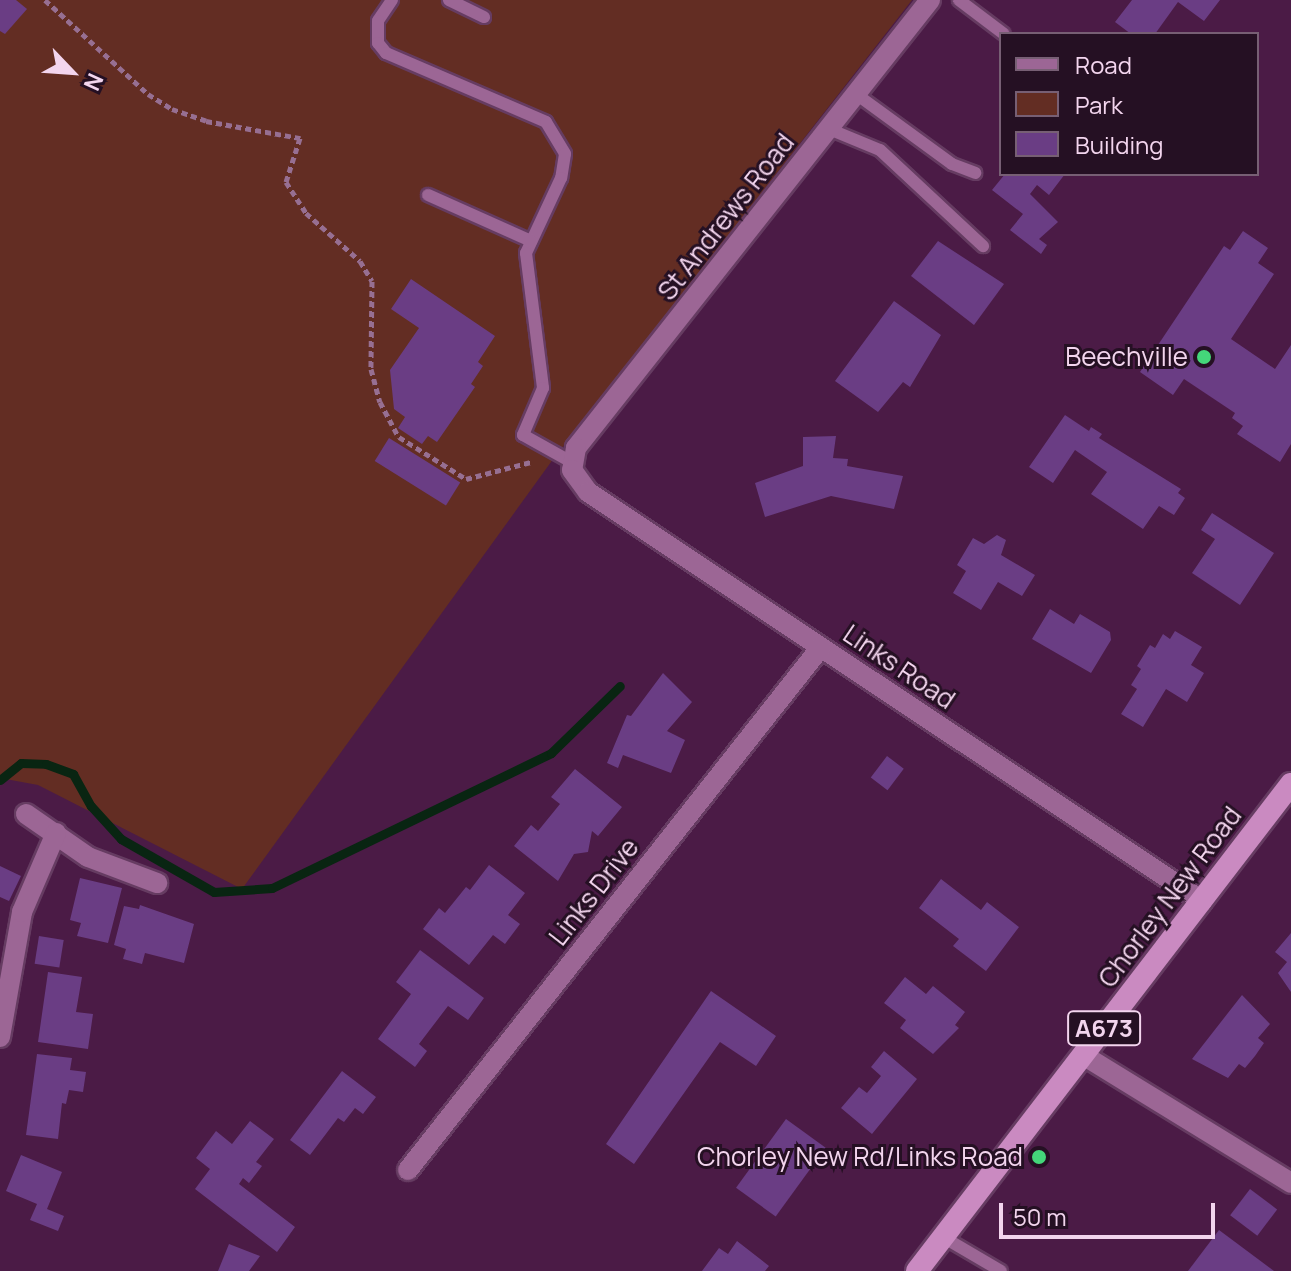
<!DOCTYPE html>
<style>
body{margin:0}
#map{position:relative;width:1291px;height:1271px;overflow:hidden;background:#4b1b46;font-family:Manrope,sans-serif}
div>[style]{position:absolute}
[style*='--x']{left:calc(var(--x)*1px);top:calc(var(--y)*1px);width:calc(var(--w)*1px);rotate:calc(var(--a)*1deg)}
.green>*{inset:0;background:#632d23}
.stream>*{height:9px;margin:-4.5px;padding:0 4.5px;transform-origin:4.5px;border-radius:4.5px;background:#092512}
.building>*{inset:0;background:#6a3d84;transform-origin:0 0}
.path>*{height:5px;margin-top:-2.5px;transform-origin:0;background:repeating-linear-gradient(90deg,#976f92 0 6px,transparent 0 10px)}
.roads{filter:drop-shadow(2px 0 #663c62) drop-shadow(-2px 0 #663c62) drop-shadow(0 2px #663c62) drop-shadow(0 -2px #663c62)}
.service>*{height:12px;margin:-6px;padding:0 6px;transform-origin:6px;border-radius:6px;background:#9c6695}
.minor>*{height:20px;margin:-10px;padding:0 10px;transform-origin:10px;border-radius:10px;background:#9c6695}
.trunk>*{height:22px;margin:-11px;padding:0 11px;transform-origin:11px;border-radius:11px;background:#ca8ac1}
.dots>*{width:22px;height:22px;translate:-50% -50%;box-sizing:border-box;border:4px solid #251023;border-radius:50%}
span{translate:-50% -50%;white-space:nowrap;text-align:center;line-height:1.15;-webkit-text-stroke:6px #251023;paint-order:stroke}
.shield-label span{padding:2px 6px;background:#251023;border:2px solid;border-radius:6px;-webkit-text-stroke-width:0}
.shield-label{font-size:24px;color:#f3d5ee;font-weight:700}
.street-label{font-size:26px;color:#f3d5ee}
.poi-label{font-size:26px;color:#f3d5ee}
.right{translate:-100% -50%;text-align:right}
.legend{position:absolute;left:999px;top:32px;width:260px;height:144px;box-sizing:border-box;background:#251023;border:2px solid #775f74;margin:0;padding:10px 14px;list-style:none;font-size:24px;color:#f3d5ee}
.legend li{display:flex;align-items:center;gap:16px;height:40px}
.legend b{width:40px;border:2px solid #775f74}
.north{position:absolute;left:32px;top:32px;width:80px;height:80px;-webkit-text-stroke:6px #251023;paint-order:stroke;rotate:115deg;font-size:22px;font-weight:700;line-height:32px;text-align:center;color:#f3d5ee}
.north::after{content:'';display:block;margin:auto;width:28px;height:36px;background:#f3d5ee;clip-path:polygon(50% 0,100% 100%,50% 72%,0 100%)}
.scale{position:absolute;left:999px;top:1203px;width:216px;height:36px;box-sizing:border-box;border:4px solid #f3d5ee;border-top:0;padding-left:10px;font-size:24px;line-height:28px;white-space:nowrap;color:#f3d5ee;-webkit-text-stroke:6px #251023;paint-order:stroke}
</style>
<div id="map">
<div class="green">
<i style="clip-path:polygon(0 0,912px 0,551px 462px,242px 889px,38px 785px,0 778px)"></i>
</div>
<div class="stream">
<i style="--x:0;--y:780;--w:27;--a:-39"></i>
<i style="--x:21;--y:763;--w:25;--a:2"></i>
<i style="--x:46;--y:764;--w:29;--a:20"></i>
<i style="--x:73;--y:774;--w:37;--a:61"></i>
<i style="--x:91;--y:806;--w:45;--a:47.7"></i>
<i style="--x:121;--y:839;--w:107;--a:29.7"></i>
<i style="--x:214;--y:892;--w:58;--a:-3.9"></i>
<i style="--x:272;--y:888;--w:310;--a:-25.8"></i>
<i style="--x:551;--y:753;--w:96;--a:-44.2"></i>
</div>
<div class="building">
<i style="clip-path:polygon(0 0,16px 0,27px 9px,5px 34px,0 31px)"></i>
<i style="clip-path:polygon(1132px 0,1220px 0,1204px 21px,1178px 2px,1155px 34px,1131px 34px,1115px 22px)"></i>
<i style="clip-path:polygon(1005px 174px,1065px 174px,1049px 195px,1037px 185px,1030px 194px,1058px 222px,1039px 239px,1047px 245px,1041px 254px,1010px 230px,1023px 214px,992px 190px)"></i>
<i style="clip-path:polygon(1243px 231px,1268px 248px,1258px 263px,1274px 274px,1231px 339px,1275px 369px,1291px 345px,1291px 444px,1280px 462px,1237px 434px,1243px 426px,1232px 418px,1235px 413px,1184px 379px,1173px 395px,1140px 372px,1224px 246px,1230px 250px)"></i>
<i style="clip-path:polygon(938px 241px,1004px 284px,974px 325px,911px 276px)"></i>
<i style="clip-path:polygon(411px 279px,495px 336px,478px 362px,483px 366px,471px 384px,475px 387px,437px 442px,428px 436px,422px 444px,398px 428px,405px 417px,394px 409px,390px 370px,419px 328px,391px 309px)"></i>
<i style="clip-path:polygon(894px 301px,941px 335px,910px 387px,903px 382px,878px 412px,835px 381px)"></i>
<i style="clip-path:polygon(1065px 415px,1089px 431px,1091px 427px,1102px 434px,1099px 438px,1181px 489px,1178px 493px,1185px 498px,1174px 515px,1159px 506px,1143px 529px,1091px 494px,1107px 472px,1075px 450px,1053px 483px,1029px 467px)"></i>
<i style="clip-path:polygon(836px 436px,833px 458px,848px 459px,847px 466px,903px 476px,894px 509px,831px 496px,765px 517px,755px 483px,803px 466px,803px 437px)"></i>
<i style="left:389px;top:438px;width:84px;height:27px;rotate:32deg"></i>
<i style="clip-path:polygon(1212px 513px,1274px 553px,1240px 605px,1192px 573px,1215px 539px,1201px 530px)"></i>
<i style="clip-path:polygon(997px 535px,1006px 540px,1001px 555px,1035px 575px,1022px 596px,998px 582px,981px 610px,953px 593px,966px 571px,957px 565px,973px 538px,984px 544px)"></i>
<i style="clip-path:polygon(1050px 609px,1074px 624px,1080px 614px,1110px 632px,1111px 640px,1091px 673px,1032px 639px)"></i>
<i style="clip-path:polygon(1175px 631px,1202px 647px,1191px 665px,1204px 673px,1187px 702px,1166px 689px,1143px 727px,1121px 714px,1137px 689px,1131px 685px,1141px 669px,1137px 666px,1150px 645px,1155px 648px,1163px 634px,1170px 639px)"></i>
<i style="clip-path:polygon(663px 673px,692px 702px,667px 731px,685px 740px,671px 773px,623px 755px,618px 768px,607px 763px,627px 715px,631px 716px)"></i>
<i style="left:887px;top:756px;width:21px;height:27px;rotate:37deg"></i>
<i style="clip-path:polygon(575px 769px,622px 807px,598px 836px,592px 831px,588px 852px,574px 854px,558px 881px,514px 846px,531px 825px,538px 831px,560px 804px,551px 797px)"></i>
<i style="clip-path:polygon(489px 865px,525px 893px,508px 915px,520px 924px,505px 944px,493px 935px,469px 965px,423px 929px,439px 908px,445px 913px,466px 887px,470px 890px)"></i>
<i style="clip-path:polygon(0 866px,21px 876px,9px 901px,0 897px)"></i>
<i style="clip-path:polygon(80px 878px,122px 888px,108px 943px,77px 936px,81px 923px,70px 920px)"></i>
<i style="clip-path:polygon(941px 879px,981px 910px,987px 902px,1019px 927px,986px 971px,953px 946px,959px 939px,919px 908px)"></i>
<i style="clip-path:polygon(140px 905px,194px 924px,184px 963px,145px 953px,142px 964px,123px 959px,126px 949px,114px 945px,124px 906px,139px 909px)"></i>
<i style="clip-path:polygon(1291px 933px,1291px 992px,1278px 973px,1287px 962px,1275px 952px)"></i>
<i style="left:39px;top:936px;width:25px;height:28px;rotate:9deg"></i>
<i style="clip-path:polygon(420px 950px,484px 998px,468px 1020px,448px 1006px,419px 1044px,427px 1051px,415px 1067px,378px 1039px,411px 994px,396px 982px)"></i>
<i style="clip-path:polygon(48px 972px,82px 977px,76px 1012px,93px 1014px,88px 1049px,38px 1042px)"></i>
<i style="clip-path:polygon(905px 977px,926px 994px,933px 986px,965px 1012px,955px 1025px,959px 1028px,933px 1054px,900px 1028px,906px 1020px,884px 1003px)"></i>
<i style="clip-path:polygon(711px 991px,776px 1036px,756px 1066px,720px 1042px,634px 1164px,606px 1144px)"></i>
<i style="clip-path:polygon(1242px 995px,1270px 1024px,1258px 1038px,1264px 1043px,1255px 1056px,1245px 1068px,1239px 1064px,1228px 1078px,1192px 1059px)"></i>
<i style="clip-path:polygon(884px 1051px,917px 1079px,872px 1134px,841px 1108px,859px 1087px,867px 1093px,881px 1076px,871px 1067px)"></i>
<i style="clip-path:polygon(37px 1054px,72px 1058px,70px 1070px,86px 1072px,83px 1092px,69px 1090px,66px 1104px,62px 1103px,58px 1139px,26px 1135px)"></i>
<i style="clip-path:polygon(342px 1071px,376px 1097px,363px 1114px,355px 1108px,344px 1122px,338px 1118px,310px 1155px,290px 1140px)"></i>
<i style="left:786px;top:1119px;width:49px;height:85px;rotate:36deg"></i>
<i style="clip-path:polygon(250px 1121px,274px 1139px,256px 1162px,262px 1166px,249px 1183px,243px 1178px,239px 1184px,295px 1227px,277px 1252px,195px 1189px,210px 1169px,196px 1158px,216px 1131px,232px 1144px)"></i>
<i style="clip-path:polygon(21px 1155px,62px 1172px,47px 1209px,64px 1216px,58px 1231px,30px 1220px,37px 1204px,6px 1191px)"></i>
<i style="left:1250px;top:1189px;width:34px;height:33px;rotate:37deg"></i>
<i style="clip-path:polygon(1219px 1230px,1274px 1271px,1188px 1271px)"></i>
<i style="clip-path:polygon(737px 1241px,769px 1266px,765px 1271px,702px 1271px,719px 1248px,728px 1254px)"></i>
<i style="clip-path:polygon(229px 1244px,260px 1256px,249px 1271px,218px 1271px)"></i>
</div>
<div class="path">
<i style="--x:45;--y:0;--w:139;--a:42.4"></i>
<i style="--x:148;--y:94;--w:28;--a:32"></i>
<i style="--x:172;--y:109;--w:36;--a:19"></i>
<i style="--x:206;--y:121;--w:96;--a:10.3"></i>
<i style="--x:300;--y:138;--w:46;--a:107.7"></i>
<i style="--x:286;--y:182;--w:37;--a:57"></i>
<i style="--x:306;--y:213;--w:72;--a:41.6"></i>
<i style="--x:360;--y:261;--w:23;--a:59"></i>
<i style="--x:372;--y:281;--w:88;--a:90.7"></i>
<i style="--x:371;--y:369;--w:34;--a:75"></i>
<i style="--x:380;--y:402;--w:40;--a:62"></i>
<i style="--x:399;--y:437;--w:79;--a:32.1"></i>
<i style="--x:466;--y:479;--w:67;--a:-14.7"></i>
</div>
<div class="roads">
<div class="service">
<i style="--x:392;--y:0;--w:25;--a:124"></i>
<i style="--x:378;--y:21;--w:22;--a:90"></i>
<i style="--x:378;--y:43;--w:13;--a:51"></i>
<i style="--x:386;--y:53;--w:174;--a:23.3"></i>
<i style="--x:546;--y:122;--w:37;--a:59"></i>
<i style="--x:565;--y:154;--w:24;--a:99"></i>
<i style="--x:561;--y:178;--w:83;--a:115"></i>
<i style="--x:526;--y:253;--w:136;--a:82.8"></i>
<i style="--x:543;--y:388;--w:51;--a:113.1"></i>
<i style="--x:523;--y:435;--w:57;--a:29.2"></i>
<i style="--x:449;--y:0;--w:39;--a:26"></i>
<i style="--x:959;--y:0;--w:56;--a:37.1"></i>
<i style="--x:856;--y:94;--w:119;--a:36.1"></i>
<i style="--x:952;--y:164;--w:25;--a:21"></i>
<i style="--x:829;--y:129;--w:55;--a:22.4"></i>
<i style="--x:880;--y:150;--w:141;--a:43"></i>
<i style="--x:428;--y:195;--w:113;--a:24.1"></i>
<i style="--x:943;--y:1237;--w:67;--a:30.4"></i>
</div>
<div class="minor">
<i style="--x:930;--y:0;--w:571;--a:128.32"></i>
<i style="--x:576;--y:448;--w:22;--a:100"></i>
<i style="--x:572;--y:470;--w:27;--a:54"></i>
<i style="--x:588;--y:492;--w:738;--a:33.67"></i>
<i style="--x:26;--y:814;--w:75;--a:34.7"></i>
<i style="--x:88;--y:857;--w:74;--a:20.6"></i>
<i style="--x:0;--y:1037;--w:127;--a:-80"></i>
<i style="--x:22;--y:912;--w:86;--a:-66.7"></i>
<i style="--x:1083;--y:1055;--w:244;--a:31.6"></i>
<i style="--x:408;--y:1170;--w:666;--a:-51.7"></i>
</div>
<div class="trunk">
<i style="--x:917;--y:1271;--w:614;--a:-52.48"></i>
</div>
</div>
<div class="dots">
<i style="left:1204px;top:357px;background:#44d77a"></i>
<i style="left:1039px;top:1157px;background:#44d77a"></i>
</div>
<div class="shield-label">
<span style="left:1104px;top:1028px">A673</span>
</div>
<div class="street-label">
<span style="left:726px;top:217px;rotate:-52deg">St Andrews Road</span>
<span style="left:899px;top:667px;rotate:34deg">Links Road</span>
<span style="left:594px;top:892px;rotate:-52deg">Links Drive</span>
<span style="left:1170px;top:897px;rotate:-53deg">Chorley New Road</span>
</div>
<div class="poi-label">
<span class="right" style="left:1188px;top:357px">Beechville</span>
<span class="right" style="left:1023px;top:1157px">Chorley New Rd/Links Road</span>
</div>
<ul class="legend">
<li><b style="height:10px;background:#9c6695"></b>Road</li>
<li><b style="height:22px;background:#632d23"></b>Park</li>
<li><b style="height:22px;background:#6a3d84"></b>Building</li>
</ul>
<div class="north">N</div>
<div class="scale">50 m</div>
</div>
